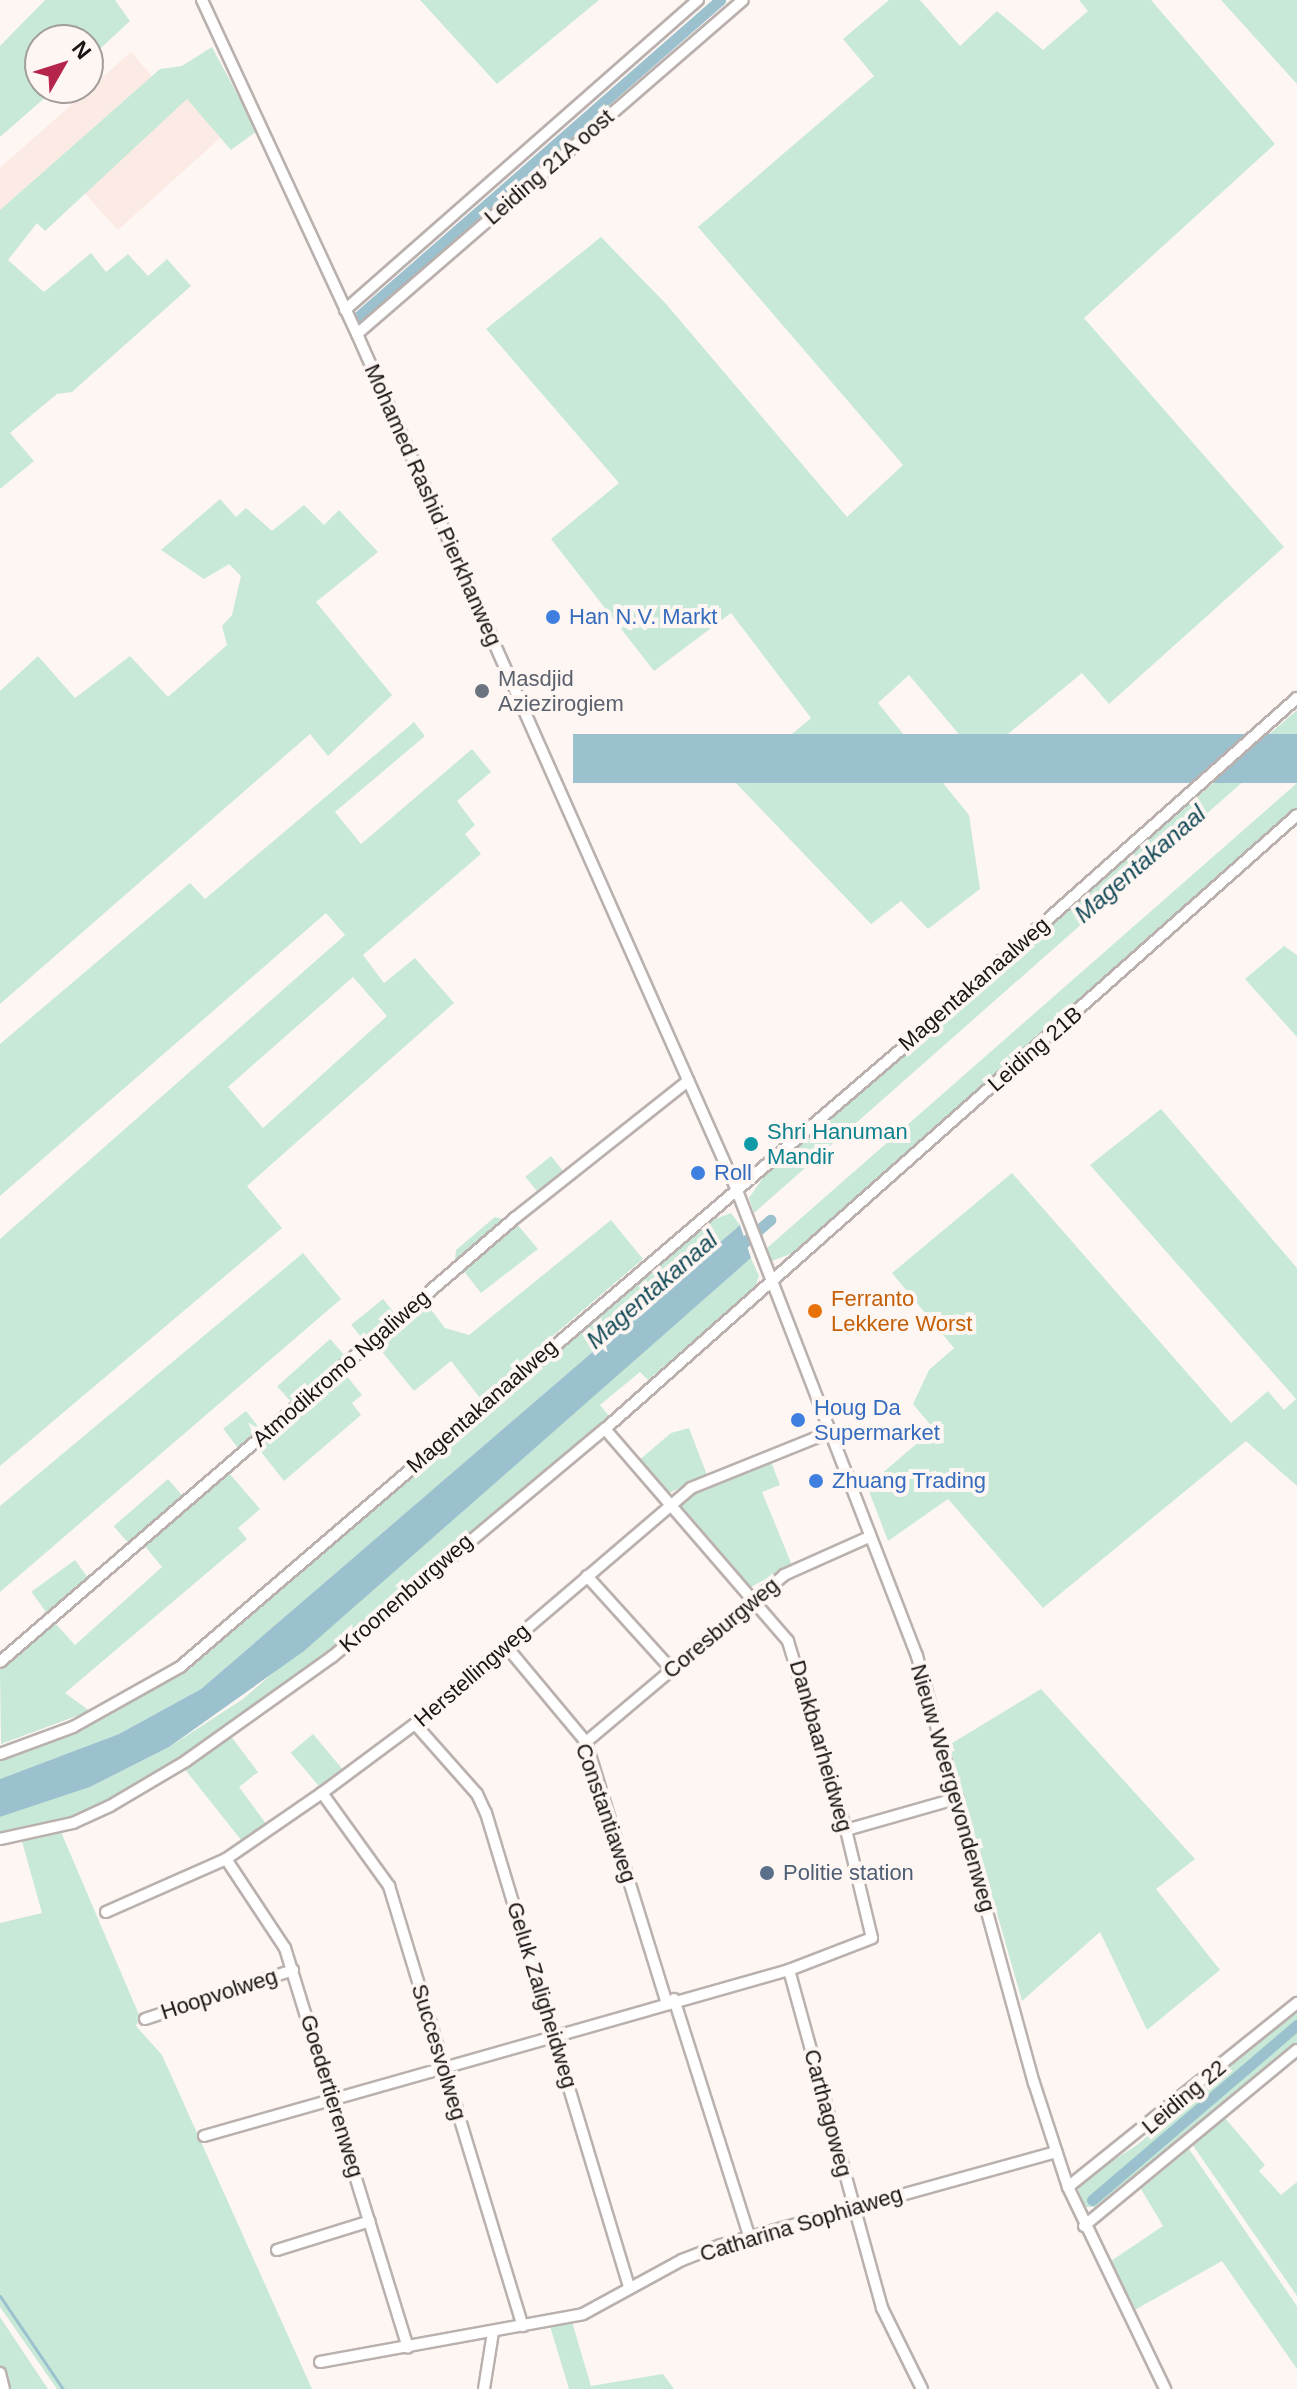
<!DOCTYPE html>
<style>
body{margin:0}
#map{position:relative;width:1297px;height:2389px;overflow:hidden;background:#fef6f3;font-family:Helvetica,sans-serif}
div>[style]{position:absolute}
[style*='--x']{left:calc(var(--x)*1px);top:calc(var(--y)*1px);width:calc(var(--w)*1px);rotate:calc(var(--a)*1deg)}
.built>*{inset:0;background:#fceae4;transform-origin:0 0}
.green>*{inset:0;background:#c8e9d7;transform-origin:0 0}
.water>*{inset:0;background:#9ac1cd;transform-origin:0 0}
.stream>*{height:3px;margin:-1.5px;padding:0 1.5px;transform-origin:1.5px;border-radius:1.5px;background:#9ac1cd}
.canal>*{height:11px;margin:-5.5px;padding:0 5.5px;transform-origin:5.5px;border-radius:5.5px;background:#9ac1cd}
.roads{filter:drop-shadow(2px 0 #bab1ae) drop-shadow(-2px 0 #bab1ae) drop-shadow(0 2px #bab1ae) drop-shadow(0 -2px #bab1ae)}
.minor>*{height:10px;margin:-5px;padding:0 5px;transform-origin:5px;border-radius:5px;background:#fff}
.dots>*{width:22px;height:22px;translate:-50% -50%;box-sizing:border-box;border:4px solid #fef6f3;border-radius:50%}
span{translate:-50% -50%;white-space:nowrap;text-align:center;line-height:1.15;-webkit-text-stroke:8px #fef6f3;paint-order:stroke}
.street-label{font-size:22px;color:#181514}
.shop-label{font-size:22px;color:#366cbe}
.left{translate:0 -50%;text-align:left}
.worship-label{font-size:22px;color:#5b616d}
.culture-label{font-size:22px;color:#0d838f}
.food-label{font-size:22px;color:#c56008}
.service-label{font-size:22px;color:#4e5e75}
.water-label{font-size:24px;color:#144b58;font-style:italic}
.north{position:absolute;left:24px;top:24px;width:80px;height:80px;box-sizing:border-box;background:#fef6f3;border:2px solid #a29c9a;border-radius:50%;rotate:51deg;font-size:22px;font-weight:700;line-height:32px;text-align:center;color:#181514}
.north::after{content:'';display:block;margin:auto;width:28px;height:36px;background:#b5244a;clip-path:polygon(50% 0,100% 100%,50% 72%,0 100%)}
</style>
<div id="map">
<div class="built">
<i style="clip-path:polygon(131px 52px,152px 76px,0 210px,0 168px)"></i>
<i style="left:187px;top:99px;width:51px;height:139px;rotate:48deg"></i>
</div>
<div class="green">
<i style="clip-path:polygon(45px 0,115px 0,130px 21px,88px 60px,88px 40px,40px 40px,40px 88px,56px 88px,0 137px,0 46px)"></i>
<i style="clip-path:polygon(420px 0,599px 0,497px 84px)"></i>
<i style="clip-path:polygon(889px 0,920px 0,960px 46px,997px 11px,1043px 50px,1088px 11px,1079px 0,1151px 0,1275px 144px,1084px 318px,1284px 547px,1109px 704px,1082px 673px,979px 758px,909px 675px,878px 703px,969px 815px,980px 889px,928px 929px,901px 901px,871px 924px,735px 782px,811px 718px,731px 613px,654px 671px,551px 539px,619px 483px,486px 329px,601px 237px,667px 305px,847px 517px,903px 465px,698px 227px,874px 76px,843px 39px)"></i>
<i style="clip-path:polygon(1221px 0,1297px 0,1297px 84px)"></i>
<i style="clip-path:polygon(212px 47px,257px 131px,231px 150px,187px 99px,45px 231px,37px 223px,8px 260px,44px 292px,91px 253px,106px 272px,128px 254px,148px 276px,167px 259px,191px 286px,72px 392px,57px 394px,10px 433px,34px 461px,0 489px,0 210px,160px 69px,182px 66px)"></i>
<i style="clip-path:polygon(220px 499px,236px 517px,246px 508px,272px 531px,304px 505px,324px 525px,339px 510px,378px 552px,316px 602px,392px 695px,328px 756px,310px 734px,0 1004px,0 691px,38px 656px,75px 698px,130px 656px,168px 697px,227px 645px,222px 626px,232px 615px,241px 576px,229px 564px,204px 579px,161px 550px)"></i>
<i style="clip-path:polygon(1297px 710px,1297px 734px,754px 1213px,749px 1198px,767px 1172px)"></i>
<i style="clip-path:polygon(evenodd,414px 722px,425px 736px,335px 812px,361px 844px,472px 749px,491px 772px,457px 801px,475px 825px,465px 834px,481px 854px,363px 955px,384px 983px,415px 958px,454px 1003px,247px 1186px,282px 1228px,0 1466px,0 1239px,345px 935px,326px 913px,0 1196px,0 1044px,190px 883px,205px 899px,414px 722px,353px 977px,387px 1016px,263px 1128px,228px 1087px,353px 977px)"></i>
<i style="clip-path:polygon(1297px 783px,1297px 808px,793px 1253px,772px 1261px,767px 1248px)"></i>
<i style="clip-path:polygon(1284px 946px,1297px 955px,1297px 1037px,1245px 979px)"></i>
<i style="clip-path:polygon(1161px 1109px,1297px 1268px,1297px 1486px,1246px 1441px,1043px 1608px,948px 1499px,888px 1541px,867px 1486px,934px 1429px,913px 1404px,929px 1370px,954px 1348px,892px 1273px,1012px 1173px,1231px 1423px,1268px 1391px,1284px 1410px,1296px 1399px,1090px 1165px)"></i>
<i style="left:551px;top:1156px;width:27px;height:33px;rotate:51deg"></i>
<i style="clip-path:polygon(731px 1213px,740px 1225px,201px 1689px,119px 1734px,0 1779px,0 1760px,75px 1734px,192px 1667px,707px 1222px)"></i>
<i style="clip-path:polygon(495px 1217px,516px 1223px,538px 1249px,481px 1293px,455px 1260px,456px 1250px)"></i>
<i style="clip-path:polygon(611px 1220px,643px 1259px,480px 1398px,451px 1361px,414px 1391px,379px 1348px,429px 1307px,445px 1328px,469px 1335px)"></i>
<i style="clip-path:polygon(303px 1253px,341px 1299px,0 1592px,0 1506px)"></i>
<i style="clip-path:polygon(751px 1258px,759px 1276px,755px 1287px,648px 1380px,640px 1372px,600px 1405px,609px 1416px,307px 1672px,177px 1762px,95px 1809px,65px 1822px,0 1834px,0 1817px,90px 1787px,169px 1747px,243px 1699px)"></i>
<i style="left:383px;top:1299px;width:28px;height:41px;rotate:51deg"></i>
<i style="left:330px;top:1339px;width:31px;height:71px;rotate:48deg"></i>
<i style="clip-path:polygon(346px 1375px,362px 1395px,352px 1403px,361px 1415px,284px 1481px,258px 1448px)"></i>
<i style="left:246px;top:1411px;width:29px;height:29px;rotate:52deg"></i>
<i style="clip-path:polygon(689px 1428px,707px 1475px,669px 1493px,637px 1462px,671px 1433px)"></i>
<i style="clip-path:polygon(770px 1459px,780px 1485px,762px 1492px,792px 1565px,751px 1587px,680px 1504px,693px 1490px)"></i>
<i style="clip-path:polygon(229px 1473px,260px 1509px,238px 1528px,247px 1539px,65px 1693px,90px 1711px,1px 1744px,0 1670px,55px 1623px,75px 1645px,162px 1567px,144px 1545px)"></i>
<i style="left:168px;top:1479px;width:28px;height:72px;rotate:49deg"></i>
<i style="left:75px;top:1560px;width:29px;height:54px;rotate:54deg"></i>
<i style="clip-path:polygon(1041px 1689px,1195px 1859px,1156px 1889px,1220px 1970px,1147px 2030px,1100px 1932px,1022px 2001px,949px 1745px)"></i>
<i style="left:313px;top:1734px;width:51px;height:29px;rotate:50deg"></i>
<i style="clip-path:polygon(230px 1735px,258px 1772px,239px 1787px,267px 1825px,242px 1841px,183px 1767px)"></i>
<i style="clip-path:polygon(61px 1832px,140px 2017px,136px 2026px,162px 2055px,312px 2389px,57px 2389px,0 2307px,0 1923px,42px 1913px,21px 1838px)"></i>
<i style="clip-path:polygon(1297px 2006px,1297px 2043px,1100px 2207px,1085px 2207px,1078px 2189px,1087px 2177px,1137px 2145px)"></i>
<i style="clip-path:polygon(1225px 2118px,1265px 2165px,1259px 2171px,1281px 2195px,1297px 2182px,1297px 2296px,1194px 2147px,1193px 2142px)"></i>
<i style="clip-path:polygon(1189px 2149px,1297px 2306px,1297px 2369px,1222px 2261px,1133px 2311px,1108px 2263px,1163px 2226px,1141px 2189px)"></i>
<i style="clip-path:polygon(0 2317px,48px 2389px,6px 2389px,0 2368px)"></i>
<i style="clip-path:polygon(572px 2322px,591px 2386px,663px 2374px,674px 2389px,569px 2389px,550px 2326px)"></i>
</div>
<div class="water">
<i style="left:1297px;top:734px;width:49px;height:724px;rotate:90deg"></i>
<i style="clip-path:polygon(740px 1225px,751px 1258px,304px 1651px,169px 1747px,90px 1787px,0 1817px,0 1779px,119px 1734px,201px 1689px)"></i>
</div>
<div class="stream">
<i style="--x:1092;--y:2200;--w:75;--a:-39.6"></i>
<i style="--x:0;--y:2296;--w:112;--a:55.9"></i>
</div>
<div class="canal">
<i style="--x:359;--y:316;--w:480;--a:-41.2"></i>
<i style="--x:734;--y:1251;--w:48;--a:-40.7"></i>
<i style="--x:1092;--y:2200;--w:270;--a:-40.5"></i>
</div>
<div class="roads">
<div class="minor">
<i style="--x:202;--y:0;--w:368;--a:65.1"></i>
<i style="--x:357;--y:334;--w:934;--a:66.07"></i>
<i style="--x:736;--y:1188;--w:502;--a:68.86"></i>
<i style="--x:917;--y:1656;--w:443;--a:74.7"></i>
<i style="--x:1034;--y:2083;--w:109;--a:71.9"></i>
<i style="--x:1068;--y:2187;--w:224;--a:64.3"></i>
<i style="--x:345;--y:310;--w:470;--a:-41.3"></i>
<i style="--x:357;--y:334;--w:510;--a:-40.87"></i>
<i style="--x:587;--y:1576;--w:127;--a:47.9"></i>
<i style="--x:506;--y:1646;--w:125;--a:50.2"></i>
<i style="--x:586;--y:1742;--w:271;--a:72.8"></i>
<i style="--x:0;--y:1662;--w:680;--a:-40.77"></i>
<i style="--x:515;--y:1218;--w:221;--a:-38.4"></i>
<i style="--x:415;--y:1724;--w:94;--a:48.5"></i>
<i style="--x:477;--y:1794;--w:21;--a:65"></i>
<i style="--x:486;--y:1813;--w:495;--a:73.2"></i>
<i style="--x:586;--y:1742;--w:259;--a:-40.1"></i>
<i style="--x:784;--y:1575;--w:93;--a:-24.1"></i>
<i style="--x:0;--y:1754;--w:78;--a:-20.3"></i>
<i style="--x:73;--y:1727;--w:123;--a:-29.3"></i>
<i style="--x:180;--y:1667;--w:964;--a:-40.58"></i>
<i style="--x:912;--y:1040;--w:515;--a:-41.62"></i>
<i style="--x:322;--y:1793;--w:115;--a:54.2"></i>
<i style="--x:389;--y:1886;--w:460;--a:73.1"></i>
<i style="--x:846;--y:1830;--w:116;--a:-15.9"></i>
<i style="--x:0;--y:1839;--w:75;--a:-12.4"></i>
<i style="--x:73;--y:1823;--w:41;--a:-24.7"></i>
<i style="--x:110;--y:1806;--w:88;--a:-30.6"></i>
<i style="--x:186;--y:1761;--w:179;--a:-35.5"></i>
<i style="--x:332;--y:1657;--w:356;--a:-39.9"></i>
<i style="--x:605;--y:1429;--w:925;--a:-41.58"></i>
<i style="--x:226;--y:1859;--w:107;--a:56.5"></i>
<i style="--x:285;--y:1948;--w:418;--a:72.9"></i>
<i style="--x:106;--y:1912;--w:131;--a:-23.8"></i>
<i style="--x:226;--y:1859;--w:116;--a:-34.5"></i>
<i style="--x:322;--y:1793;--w:116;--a:-36.6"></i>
<i style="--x:415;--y:1724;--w:363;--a:-40.5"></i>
<i style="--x:691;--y:1488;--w:150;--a:-21.9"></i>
<i style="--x:789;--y:1970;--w:351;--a:74.6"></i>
<i style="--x:882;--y:2308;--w:90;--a:63.7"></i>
<i style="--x:674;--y:1999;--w:249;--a:72.4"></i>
<i style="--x:145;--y:2019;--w:156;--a:-18.3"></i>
<i style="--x:204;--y:2136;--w:608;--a:-15.84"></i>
<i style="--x:789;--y:1970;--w:89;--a:-21.1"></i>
<i style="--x:872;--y:1938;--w:111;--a:-103.5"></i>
<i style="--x:846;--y:1830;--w:198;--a:-107.1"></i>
<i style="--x:788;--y:1641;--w:280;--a:-130.8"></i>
<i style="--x:1068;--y:2187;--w:294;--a:-38.8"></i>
<i style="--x:1084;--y:2226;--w:276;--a:-39.6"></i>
<i style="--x:277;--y:2250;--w:97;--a:-17.3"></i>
<i style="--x:320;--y:2362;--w:267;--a:-10.3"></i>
<i style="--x:583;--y:2314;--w:113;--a:-28.6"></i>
<i style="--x:682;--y:2260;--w:42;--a:-21"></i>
<i style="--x:721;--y:2245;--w:348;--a:-15.5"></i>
<i style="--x:0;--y:2373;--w:16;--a:76"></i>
<i style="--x:484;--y:2389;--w:58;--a:-81"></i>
</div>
</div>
<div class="dots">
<i style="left:553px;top:617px;background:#3f7fe0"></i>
<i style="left:482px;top:691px;background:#6b7280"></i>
<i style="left:751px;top:1144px;background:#0f9aa8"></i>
<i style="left:698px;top:1173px;background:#3f7fe0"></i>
<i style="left:815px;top:1311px;background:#e8710a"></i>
<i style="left:798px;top:1420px;background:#3f7fe0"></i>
<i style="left:816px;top:1481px;background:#3f7fe0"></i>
<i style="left:767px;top:1873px;background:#5c6f8a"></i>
</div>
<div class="street-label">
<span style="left:549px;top:167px;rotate:-41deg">Leiding 21A oost</span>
<span style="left:433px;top:505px;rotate:66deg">Mohamed Rashid Pierkhanweg</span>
<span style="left:974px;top:984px;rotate:-41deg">Magentakanaalweg</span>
<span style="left:1035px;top:1049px;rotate:-41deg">Leiding 21B</span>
<span style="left:341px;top:1368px;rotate:-41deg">Atmodikromo Ngaliweg</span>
<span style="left:482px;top:1406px;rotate:-41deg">Magentakanaalweg</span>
<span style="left:406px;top:1593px;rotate:-41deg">Kroonenburgweg</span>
<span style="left:721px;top:1628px;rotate:-40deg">Coresburgweg</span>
<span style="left:472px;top:1675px;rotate:-41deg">Herstellingweg</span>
<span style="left:821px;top:1746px;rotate:74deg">Dankbaarheidweg</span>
<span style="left:953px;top:1788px;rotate:74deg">Nieuw Weergevondenweg</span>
<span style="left:606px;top:1813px;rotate:71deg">Constantiaweg</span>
<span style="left:219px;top:1994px;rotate:-18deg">Hoopvolweg</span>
<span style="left:542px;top:1995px;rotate:73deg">Geluk Zaligheidweg</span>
<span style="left:439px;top:2052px;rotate:73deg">Succesvolweg</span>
<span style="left:332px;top:2096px;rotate:73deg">Goedertierenweg</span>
<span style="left:1184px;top:2097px;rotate:-40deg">Leiding 22</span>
<span style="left:828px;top:2113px;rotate:75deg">Carthagoweg</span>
<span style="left:801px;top:2224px;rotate:-17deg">Catharina Sophiaweg</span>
</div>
<div class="shop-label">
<span class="left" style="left:569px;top:617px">Han N.V. Markt</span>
<span class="left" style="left:714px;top:1173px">Roll</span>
<span class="left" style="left:814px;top:1420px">Houg Da<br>Supermarket</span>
<span class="left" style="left:832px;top:1481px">Zhuang Trading</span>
</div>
<div class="worship-label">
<span class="left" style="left:498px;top:691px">Masdjid<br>Aziezirogiem</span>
</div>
<div class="culture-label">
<span class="left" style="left:767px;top:1144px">Shri Hanuman<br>Mandir</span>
</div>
<div class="food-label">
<span class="left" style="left:831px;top:1311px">Ferranto<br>Lekkere Worst</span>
</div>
<div class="service-label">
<span class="left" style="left:783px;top:1873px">Politie station</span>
</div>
<div class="water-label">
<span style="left:1140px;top:864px;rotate:-41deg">Magentakanaal</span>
<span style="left:652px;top:1290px;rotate:-41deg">Magentakanaal</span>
</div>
<div class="north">N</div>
</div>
